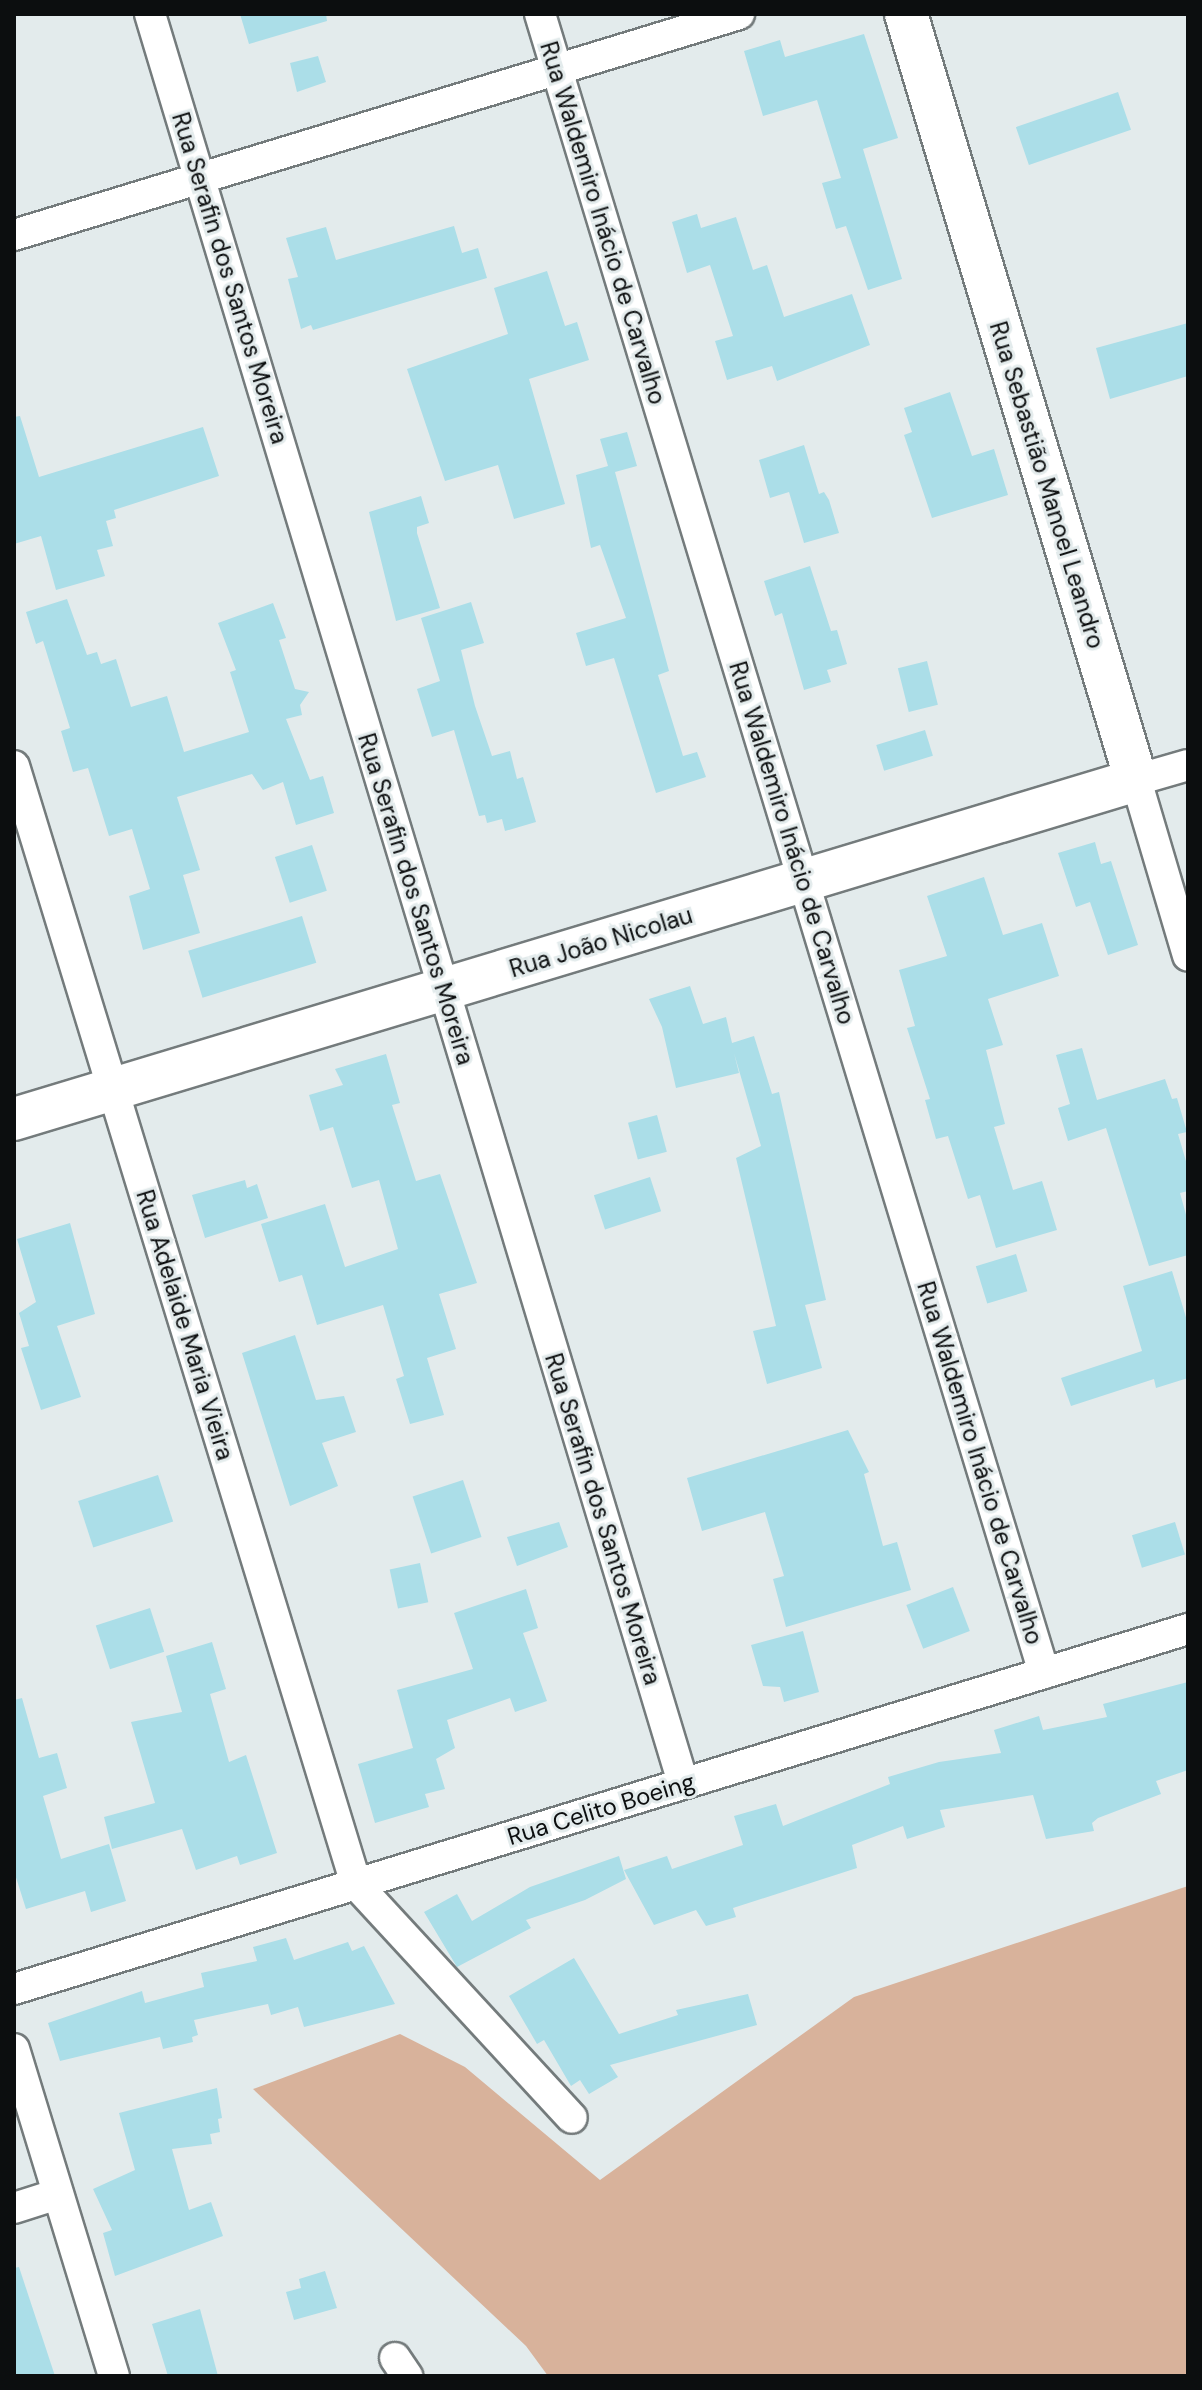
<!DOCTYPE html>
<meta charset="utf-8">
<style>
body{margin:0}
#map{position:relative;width:1202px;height:2390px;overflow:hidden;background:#e3ebec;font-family:"DM Sans",sans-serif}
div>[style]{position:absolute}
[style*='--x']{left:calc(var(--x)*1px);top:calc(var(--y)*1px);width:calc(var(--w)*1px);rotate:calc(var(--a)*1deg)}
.forest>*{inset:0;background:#d8b29b}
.building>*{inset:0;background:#abdee8;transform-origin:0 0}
.roads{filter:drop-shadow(2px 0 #747b7c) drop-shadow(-2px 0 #747b7c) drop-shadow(0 2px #747b7c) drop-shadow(0 -2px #747b7c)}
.street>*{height:30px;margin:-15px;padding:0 15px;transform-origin:15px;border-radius:15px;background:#fff}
.secondary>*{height:42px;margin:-21px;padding:0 21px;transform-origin:21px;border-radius:21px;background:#fff}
span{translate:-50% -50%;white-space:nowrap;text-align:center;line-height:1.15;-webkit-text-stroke:6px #e3ebec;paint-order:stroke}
.street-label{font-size:24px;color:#0c0e0f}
.frame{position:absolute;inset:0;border:16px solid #0c0e0f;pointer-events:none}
</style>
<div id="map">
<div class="forest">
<i style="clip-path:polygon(1188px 1886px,1188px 2376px,548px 2376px,526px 2346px,253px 2089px,400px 2034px,465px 2067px,600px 2180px,854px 1997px)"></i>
</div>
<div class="building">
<i style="clip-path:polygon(240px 14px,326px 14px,327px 21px,249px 44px)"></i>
<i style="clip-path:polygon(864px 34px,898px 138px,863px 149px,902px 279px,868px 290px,846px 226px,836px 229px,822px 183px,841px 178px,817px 100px,763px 116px,744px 51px,780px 40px,785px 57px)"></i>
<i style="clip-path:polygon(318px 56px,326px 82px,297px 92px,290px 63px)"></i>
<i style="left:1118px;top:92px;width:40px;height:108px;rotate:71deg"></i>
<i style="clip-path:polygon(697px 214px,701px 228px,736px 217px,753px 270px,767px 265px,784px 317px,852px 294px,870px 345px,777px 381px,772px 366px,727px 380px,715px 341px,733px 336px,710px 265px,687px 273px,672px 222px)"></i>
<i style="clip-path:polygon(454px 226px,462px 253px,478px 248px,487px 278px,313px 330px,311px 325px,301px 329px,288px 279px,298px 277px,286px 238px,326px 227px,336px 260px)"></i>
<i style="clip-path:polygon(547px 271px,565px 326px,577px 322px,589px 360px,529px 379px,565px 504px,514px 519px,498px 465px,445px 481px,407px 369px,508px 334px,494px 288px)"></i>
<i style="clip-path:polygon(1188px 323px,1188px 376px,1110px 399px,1096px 348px)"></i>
<i style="clip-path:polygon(950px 392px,972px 456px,994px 449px,1008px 495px,932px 518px,904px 435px,912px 432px,904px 408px)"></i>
<i style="clip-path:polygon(20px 416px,39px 477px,203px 427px,219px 476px,114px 510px,116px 518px,106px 521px,113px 546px,97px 550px,105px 576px,56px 590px,41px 536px,14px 544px,14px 417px)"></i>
<i style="clip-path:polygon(627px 432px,637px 466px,615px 472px,669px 671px,658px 675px,683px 756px,697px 752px,706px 777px,656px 793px,614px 658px,586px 666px,576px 633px,626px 618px,600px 545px,591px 548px,576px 475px,608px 466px,600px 439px)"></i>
<i style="clip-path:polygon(804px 445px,819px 494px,824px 492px,829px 500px,839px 533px,804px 543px,789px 492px,770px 498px,759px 460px)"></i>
<i style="clip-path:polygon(421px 496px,429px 523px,417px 527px,417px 533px,440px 608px,396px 621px,369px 512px)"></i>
<i style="clip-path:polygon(810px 566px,831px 631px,837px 630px,847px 664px,827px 670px,831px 682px,804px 690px,782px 613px,775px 616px,764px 581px)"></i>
<i style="clip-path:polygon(67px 599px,87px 655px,97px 652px,101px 664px,116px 659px,131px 707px,167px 696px,184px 752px,249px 732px,230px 672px,236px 670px,218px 623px,273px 603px,286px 638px,279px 640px,295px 689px,309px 692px,300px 705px,302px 715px,286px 719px,310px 780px,323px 776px,334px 813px,296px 825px,283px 782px,263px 790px,252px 774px,177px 797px,200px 870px,183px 875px,200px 933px,143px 950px,129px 896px,150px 889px,132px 829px,109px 836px,88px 768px,73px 772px,61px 731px,70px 728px,43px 641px,36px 644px,26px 612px)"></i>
<i style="clip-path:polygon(471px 602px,484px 643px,461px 650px,475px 706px,492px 756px,510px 751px,517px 779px,523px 777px,536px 822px,505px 831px,502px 819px,487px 823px,485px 815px,479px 816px,454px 730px,432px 737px,417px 689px,440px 681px,421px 618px)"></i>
<i style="left:927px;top:661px;width:45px;height:30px;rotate:76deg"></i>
<i style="left:925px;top:730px;width:27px;height:51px;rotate:73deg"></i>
<i style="clip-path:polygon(1095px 842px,1101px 864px,1111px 861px,1138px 945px,1108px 955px,1090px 902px,1076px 907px,1058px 853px)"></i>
<i style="left:312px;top:845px;width:48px;height:39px;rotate:72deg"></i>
<i style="clip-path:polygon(984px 877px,1003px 935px,1042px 923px,1059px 976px,988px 999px,1003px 1045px,986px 1050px,1005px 1124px,994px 1127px,1013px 1190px,1042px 1181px,1057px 1230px,996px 1248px,980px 1195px,968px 1199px,948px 1136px,936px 1139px,925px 1100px,930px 1099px,907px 1028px,915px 1026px,899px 970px,947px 956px,927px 896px)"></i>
<i style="left:302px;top:916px;width:49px;height:119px;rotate:73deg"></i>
<i style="clip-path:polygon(690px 986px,703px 1024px,726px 1017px,732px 1043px,754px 1036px,772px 1094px,779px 1092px,826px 1300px,805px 1305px,822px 1368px,767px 1384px,753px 1331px,776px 1326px,736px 1158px,761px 1146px,734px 1053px,739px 1073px,676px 1088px,662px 1027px,649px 999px)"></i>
<i style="clip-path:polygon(1082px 1048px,1097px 1100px,1165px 1079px,1172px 1099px,1177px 1098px,1187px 1132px,1178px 1134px,1188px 1168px,1188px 1191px,1180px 1193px,1188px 1222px,1188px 1255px,1149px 1266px,1106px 1128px,1068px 1141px,1058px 1108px,1070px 1104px,1056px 1055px)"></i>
<i style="clip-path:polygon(386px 1054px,400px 1103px,392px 1105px,416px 1181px,440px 1174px,477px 1283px,439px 1294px,456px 1349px,427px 1358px,444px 1415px,410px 1424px,396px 1379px,404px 1376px,383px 1305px,317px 1325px,302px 1275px,279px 1282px,261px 1224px,325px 1204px,345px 1267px,398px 1249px,379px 1180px,352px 1188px,333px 1127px,320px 1131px,309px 1095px,343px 1085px,335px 1069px)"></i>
<i style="left:657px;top:1115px;width:38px;height:30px;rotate:75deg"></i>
<i style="left:650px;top:1177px;width:36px;height:59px;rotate:72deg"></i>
<i style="clip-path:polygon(245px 1180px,247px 1188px,257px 1184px,268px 1218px,205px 1238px,192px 1195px)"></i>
<i style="clip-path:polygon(70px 1223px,95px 1314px,57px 1326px,81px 1397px,41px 1410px,21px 1348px,29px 1346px,19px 1313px,36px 1302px,17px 1239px)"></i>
<i style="left:1016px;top:1254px;width:39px;height:42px;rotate:73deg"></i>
<i style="clip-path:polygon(1172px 1271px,1188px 1324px,1188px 1378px,1156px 1388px,1154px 1379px,1071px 1406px,1061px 1378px,1142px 1351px,1123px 1286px)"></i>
<i style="clip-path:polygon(295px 1335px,316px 1400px,344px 1396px,356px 1432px,322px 1443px,338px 1486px,290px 1506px,242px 1353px)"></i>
<i style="clip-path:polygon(848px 1430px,869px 1472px,864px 1474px,883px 1546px,897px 1542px,911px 1590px,786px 1627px,773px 1579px,784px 1576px,765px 1512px,702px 1531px,687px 1478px)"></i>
<i style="left:158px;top:1475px;width:49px;height:84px;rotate:72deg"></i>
<i style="left:463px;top:1480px;width:60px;height:53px;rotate:72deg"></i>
<i style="clip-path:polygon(559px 1522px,568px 1547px,517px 1566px,507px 1537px)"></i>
<i style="left:1175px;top:1522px;width:34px;height:45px;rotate:73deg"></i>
<i style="left:420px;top:1563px;width:40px;height:31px;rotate:78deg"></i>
<i style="left:953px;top:1587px;width:47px;height:50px;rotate:69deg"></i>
<i style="clip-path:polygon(526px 1589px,538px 1628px,523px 1633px,547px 1701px,515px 1712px,510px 1698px,447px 1720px,455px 1748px,436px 1759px,445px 1789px,425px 1794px,429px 1807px,375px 1823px,358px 1764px,413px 1748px,397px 1690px,473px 1669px,454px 1613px)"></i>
<i style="left:150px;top:1608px;width:46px;height:57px;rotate:72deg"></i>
<i style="clip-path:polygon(803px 1631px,819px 1692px,784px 1702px,780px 1687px,763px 1686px,751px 1645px)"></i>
<i style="clip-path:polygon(212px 1642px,226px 1689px,210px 1694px,229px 1762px,246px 1755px,277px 1853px,240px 1865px,237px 1856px,196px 1870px,182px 1829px,112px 1849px,104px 1817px,155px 1803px,131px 1722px,182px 1712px,166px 1656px)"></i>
<i style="clip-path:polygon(1188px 1682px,1188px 1770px,1156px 1781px,1161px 1794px,1098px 1818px,1092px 1823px,1094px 1831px,1046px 1839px,1033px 1795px,940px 1810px,945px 1827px,907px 1839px,903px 1826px,852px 1845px,857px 1868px,733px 1908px,736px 1917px,706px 1926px,696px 1910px,654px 1925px,624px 1870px,667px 1856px,672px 1869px,743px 1845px,734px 1816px,776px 1804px,783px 1826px,890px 1784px,888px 1777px,939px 1762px,1001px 1753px,994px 1730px,1039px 1716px,1043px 1730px,1107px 1717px,1103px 1704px)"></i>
<i style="clip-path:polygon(22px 1698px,39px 1758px,57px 1753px,67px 1788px,43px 1796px,61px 1859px,109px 1844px,126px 1901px,91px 1912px,85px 1891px,26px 1909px,14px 1871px,14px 1700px)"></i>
<i style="clip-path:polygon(619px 1856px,626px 1879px,585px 1900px,526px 1920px,531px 1928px,457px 1967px,424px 1912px,457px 1894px,472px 1921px,530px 1887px)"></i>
<i style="clip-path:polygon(286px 1938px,294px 1960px,348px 1942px,352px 1951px,364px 1946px,395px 2004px,304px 2027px,298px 2007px,271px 2015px,268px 2004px,194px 2020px,198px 2035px,192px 2037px,193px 2042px,163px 2049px,160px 2037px,60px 2061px,48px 2023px,142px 1991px,145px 2003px,204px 1987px,201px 1973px,257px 1961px,253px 1947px)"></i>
<i style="clip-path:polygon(574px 1958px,619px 2034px,678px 2015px,676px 2010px,748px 1994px,757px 2025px,610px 2065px,618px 2077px,589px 2094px,580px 2080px,571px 2086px,544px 2040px,537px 2044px,509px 1996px)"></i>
<i style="clip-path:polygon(217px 2088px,222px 2118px,218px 2119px,220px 2132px,210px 2134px,212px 2144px,172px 2149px,189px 2210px,211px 2202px,223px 2236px,115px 2276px,103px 2233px,112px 2230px,93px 2189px,135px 2170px,119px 2113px)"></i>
<i style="clip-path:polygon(19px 2267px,55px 2376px,14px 2376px,14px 2268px)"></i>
<i style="clip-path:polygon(325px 2271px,337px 2308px,294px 2320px,286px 2292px,301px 2288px,299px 2279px)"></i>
<i style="clip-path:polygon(200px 2309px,218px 2376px,168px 2376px,152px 2324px)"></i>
</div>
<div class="roads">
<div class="street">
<i style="--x:150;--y:14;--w:1848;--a:73.23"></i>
<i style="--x:540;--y:14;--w:1734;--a:73.1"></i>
<i style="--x:14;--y:235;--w:758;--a:-16.95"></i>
<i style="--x:1188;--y:765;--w:54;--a:163.9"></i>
<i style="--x:1136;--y:780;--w:183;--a:73.5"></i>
<i style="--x:14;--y:766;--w:1169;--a:72.99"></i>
<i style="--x:356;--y:1884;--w:318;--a:47.3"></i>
<i style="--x:14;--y:1989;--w:1228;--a:-17.05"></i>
<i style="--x:14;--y:2049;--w:342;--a:73"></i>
<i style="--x:14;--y:2208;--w:46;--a:-17.7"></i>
<i style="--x:395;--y:2358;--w:22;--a:56"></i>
</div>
<div class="secondary">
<i style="--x:14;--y:1119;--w:1172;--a:-16.81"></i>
<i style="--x:1136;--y:780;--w:800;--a:-106.71"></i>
</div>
</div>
<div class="street-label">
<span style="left:603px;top:223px;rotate:73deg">Rua Waldemiro Inácio de Carvalho</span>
<span style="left:230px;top:278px;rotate:73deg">Rua Serafin dos Santos Moreira</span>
<span style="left:1047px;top:485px;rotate:73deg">Rua Sebastião Manoel Leandro</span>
<span style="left:792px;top:843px;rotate:73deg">Rua Waldemiro Inácio de Carvalho</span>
<span style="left:416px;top:899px;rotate:73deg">Rua Serafin dos Santos Moreira</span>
<span style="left:601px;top:942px;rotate:-17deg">Rua João Nicolau</span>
<span style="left:185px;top:1325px;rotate:73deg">Rua Adelaide Maria Vieira</span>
<span style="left:980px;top:1463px;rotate:73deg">Rua Waldemiro Inácio de Carvalho</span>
<span style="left:603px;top:1519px;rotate:73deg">Rua Serafin dos Santos Moreira</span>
<span style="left:601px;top:1809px;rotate:-17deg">Rua Celito Boeing</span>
</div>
<div class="frame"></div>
</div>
